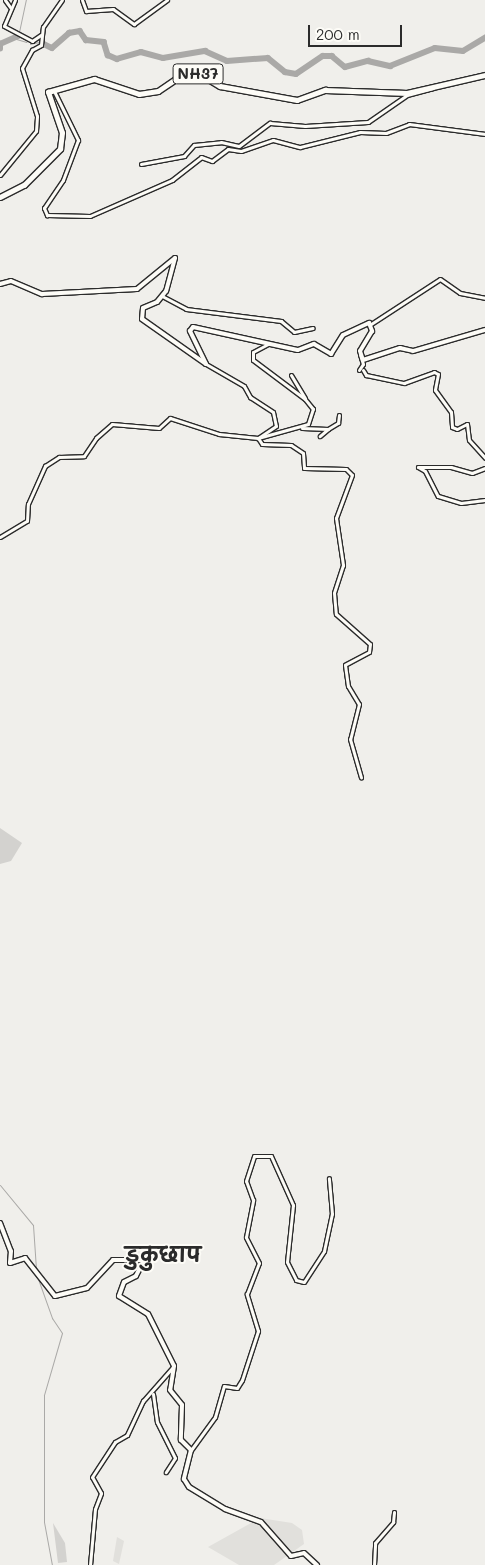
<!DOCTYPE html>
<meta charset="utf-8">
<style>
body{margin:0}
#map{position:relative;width:485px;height:1565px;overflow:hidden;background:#f0efeb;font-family:Mali,"Playpen Sans Deva",sans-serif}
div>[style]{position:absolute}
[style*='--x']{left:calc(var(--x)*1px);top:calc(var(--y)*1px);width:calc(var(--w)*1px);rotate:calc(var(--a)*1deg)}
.built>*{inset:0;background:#e1e0dc}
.green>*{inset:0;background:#d3d2cf}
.stream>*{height:1px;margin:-0.5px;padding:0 0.5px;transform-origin:0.5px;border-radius:0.5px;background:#aaa9a7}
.river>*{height:5.5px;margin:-2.75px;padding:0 2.75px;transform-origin:2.75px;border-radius:2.75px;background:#aaa9a7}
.roads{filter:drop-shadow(1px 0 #2b2b2b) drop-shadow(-1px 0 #2b2b2b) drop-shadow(0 1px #2b2b2b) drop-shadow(0 -1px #2b2b2b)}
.minor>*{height:3px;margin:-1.5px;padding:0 1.5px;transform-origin:1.5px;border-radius:1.5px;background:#fdfcf7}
.tertiary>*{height:4px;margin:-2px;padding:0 2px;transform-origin:2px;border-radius:2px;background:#fdfcf7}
.primary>*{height:4.5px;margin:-2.25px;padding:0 2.25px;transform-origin:2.25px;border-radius:2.25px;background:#fdfcf7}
span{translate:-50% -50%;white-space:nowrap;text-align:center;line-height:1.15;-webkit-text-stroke:4px #fdfcf7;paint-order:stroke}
.shield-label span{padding:1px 4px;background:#fdfcf7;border:1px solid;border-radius:4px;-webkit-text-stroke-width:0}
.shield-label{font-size:15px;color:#2b2b2b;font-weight:700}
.district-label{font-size:21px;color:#2b2b2b;font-weight:700}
.scale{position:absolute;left:308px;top:25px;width:94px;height:22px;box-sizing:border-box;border:2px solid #2b2b2b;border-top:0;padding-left:6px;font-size:15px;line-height:18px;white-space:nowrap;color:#2b2b2b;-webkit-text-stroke:4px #fdfcf7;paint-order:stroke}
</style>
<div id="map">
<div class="built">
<i style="clip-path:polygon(260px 1518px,292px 1523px,302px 1530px,304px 1544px,274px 1565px,239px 1565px,208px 1547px)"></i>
<i style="clip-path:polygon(117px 1537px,124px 1541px,119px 1564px,113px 1561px)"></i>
</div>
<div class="green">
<i style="clip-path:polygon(0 828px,22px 843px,11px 861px,0 864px)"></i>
<i style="clip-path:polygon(53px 1523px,65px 1543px,67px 1562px,58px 1563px)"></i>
</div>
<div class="stream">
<i style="--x:19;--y:32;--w:33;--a:-78"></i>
<i style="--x:13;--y:38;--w:14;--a:17"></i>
<i style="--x:30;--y:44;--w:9;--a:-13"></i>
<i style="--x:0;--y:1185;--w:52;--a:50.5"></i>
<i style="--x:33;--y:1225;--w:44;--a:86.1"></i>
<i style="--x:37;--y:1276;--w:45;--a:70.3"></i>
<i style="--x:52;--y:1318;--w:18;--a:56"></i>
<i style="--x:62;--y:1333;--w:65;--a:106.2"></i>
<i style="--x:44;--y:1395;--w:127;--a:90"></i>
<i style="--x:44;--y:1522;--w:44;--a:79.5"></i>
</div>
<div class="river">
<i style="--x:42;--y:43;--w:11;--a:27"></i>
<i style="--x:52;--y:48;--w:23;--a:-41"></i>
<i style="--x:69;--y:33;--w:11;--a:-10"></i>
<i style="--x:80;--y:31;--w:11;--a:56"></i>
<i style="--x:86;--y:40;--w:18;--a:6"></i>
<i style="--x:104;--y:42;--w:14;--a:73"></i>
<i style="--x:108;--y:55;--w:10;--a:24"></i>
<i style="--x:117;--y:59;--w:25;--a:-16"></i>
<i style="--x:141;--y:52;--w:23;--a:15"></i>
<i style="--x:163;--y:58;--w:43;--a:-9.5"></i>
<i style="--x:205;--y:51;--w:24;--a:24"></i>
<i style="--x:227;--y:61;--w:41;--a:-4.2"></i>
<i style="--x:268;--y:58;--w:22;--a:39"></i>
<i style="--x:285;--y:72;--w:11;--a:10"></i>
<i style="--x:296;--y:74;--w:32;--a:-34"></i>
<i style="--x:323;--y:56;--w:9;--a:0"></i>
<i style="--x:332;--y:56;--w:17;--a:40"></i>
<i style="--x:345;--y:67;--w:24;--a:-15"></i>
<i style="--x:368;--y:61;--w:23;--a:13"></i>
<i style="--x:390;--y:66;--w:48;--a:-21.8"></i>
<i style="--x:435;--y:48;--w:28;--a:6"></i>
<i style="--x:463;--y:51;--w:26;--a:-31"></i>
<i style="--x:0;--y:49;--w:5;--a:-90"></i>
<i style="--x:0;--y:44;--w:20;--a:-24"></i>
</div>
<div class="roads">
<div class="minor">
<i style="--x:5;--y:0;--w:9;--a:54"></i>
<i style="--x:15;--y:0;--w:28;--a:113"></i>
<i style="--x:4;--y:26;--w:32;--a:28"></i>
<i style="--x:32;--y:41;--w:11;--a:-34"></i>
<i style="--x:82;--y:0;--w:12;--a:70"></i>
<i style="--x:86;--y:11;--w:27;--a:-4"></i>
<i style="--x:113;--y:9;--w:26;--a:36"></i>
<i style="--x:134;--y:24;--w:41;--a:-36"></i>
<i style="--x:54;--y:91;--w:55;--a:63.9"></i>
<i style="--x:78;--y:140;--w:43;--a:110.6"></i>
<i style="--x:63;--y:180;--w:34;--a:124"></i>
<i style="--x:44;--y:208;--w:8;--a:67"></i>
<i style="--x:47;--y:215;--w:43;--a:1.3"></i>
<i style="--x:90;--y:216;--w:90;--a:-23.7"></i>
<i style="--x:172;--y:180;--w:37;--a:-38"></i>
<i style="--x:201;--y:157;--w:12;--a:20"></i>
<i style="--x:212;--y:161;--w:20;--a:-37"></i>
<i style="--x:228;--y:149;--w:13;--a:9"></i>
<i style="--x:241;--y:151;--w:34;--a:-19"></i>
<i style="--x:273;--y:140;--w:28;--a:15"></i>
<i style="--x:300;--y:147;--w:62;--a:-14"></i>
<i style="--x:360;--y:132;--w:26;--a:2"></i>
<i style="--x:386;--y:133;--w:25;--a:-21"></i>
<i style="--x:409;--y:124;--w:77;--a:7.5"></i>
<i style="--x:141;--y:164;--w:44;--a:-10.5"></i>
<i style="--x:184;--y:156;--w:15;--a:-48"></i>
<i style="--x:194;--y:145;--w:27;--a:-6"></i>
<i style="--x:221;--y:142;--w:18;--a:13"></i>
<i style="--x:239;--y:146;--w:39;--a:-37"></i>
<i style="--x:270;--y:123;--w:35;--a:5"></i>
<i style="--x:305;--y:126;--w:63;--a:-3.6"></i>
<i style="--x:368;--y:122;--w:47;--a:-34.7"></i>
<i style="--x:407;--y:95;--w:27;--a:-15"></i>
<i style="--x:0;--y:175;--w:57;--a:-50.7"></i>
<i style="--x:36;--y:131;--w:15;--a:-86"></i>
<i style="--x:37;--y:116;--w:50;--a:-107.4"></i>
<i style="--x:22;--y:68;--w:21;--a:-61"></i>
<i style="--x:32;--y:50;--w:10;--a:-29"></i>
<i style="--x:41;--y:45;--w:18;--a:-84"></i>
<i style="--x:43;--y:27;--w:33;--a:-55"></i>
<i style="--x:162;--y:296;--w:27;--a:28"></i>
<i style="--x:186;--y:309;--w:96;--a:7.2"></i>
<i style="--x:281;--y:321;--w:17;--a:40"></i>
<i style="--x:294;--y:332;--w:19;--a:-12"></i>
<i style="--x:371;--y:324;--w:82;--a:-33.1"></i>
<i style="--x:440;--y:279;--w:24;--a:35"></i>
<i style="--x:460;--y:293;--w:25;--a:11"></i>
<i style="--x:206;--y:364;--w:44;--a:30.1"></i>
<i style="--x:244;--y:386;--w:13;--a:61"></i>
<i style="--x:250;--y:397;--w:27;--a:33"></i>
<i style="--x:273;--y:412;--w:14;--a:78"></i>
<i style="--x:276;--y:426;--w:22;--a:146"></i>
<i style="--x:258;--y:438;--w:7;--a:56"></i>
<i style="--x:262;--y:444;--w:29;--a:2"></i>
<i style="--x:291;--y:445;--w:14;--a:34"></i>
<i style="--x:303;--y:453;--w:15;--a:86"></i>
<i style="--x:304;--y:468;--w:42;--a:1.4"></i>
<i style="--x:346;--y:469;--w:8;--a:45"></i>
<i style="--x:352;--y:475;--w:46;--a:110.4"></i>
<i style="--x:336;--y:518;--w:48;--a:81.5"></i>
<i style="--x:343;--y:565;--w:29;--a:108"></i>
<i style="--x:334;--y:593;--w:21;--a:85"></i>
<i style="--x:336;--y:614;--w:45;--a:41.4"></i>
<i style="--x:370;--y:644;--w:8;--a:97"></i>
<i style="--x:369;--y:652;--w:27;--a:152"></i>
<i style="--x:345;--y:665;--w:21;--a:82"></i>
<i style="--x:348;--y:686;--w:21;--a:59"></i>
<i style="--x:359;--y:704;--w:36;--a:104"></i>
<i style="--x:350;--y:739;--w:40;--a:74"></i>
<i style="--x:359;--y:370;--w:7;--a:-56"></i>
<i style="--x:363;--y:364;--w:10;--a:-107"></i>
<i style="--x:363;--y:370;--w:6;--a:59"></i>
<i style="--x:366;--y:375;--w:39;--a:12"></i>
<i style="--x:404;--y:383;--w:32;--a:-20"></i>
<i style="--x:434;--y:372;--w:4;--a:27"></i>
<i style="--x:438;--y:374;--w:16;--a:101"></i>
<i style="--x:435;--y:390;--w:27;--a:54"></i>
<i style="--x:451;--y:412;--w:15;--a:86"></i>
<i style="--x:452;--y:427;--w:5;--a:22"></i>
<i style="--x:457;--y:429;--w:11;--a:-27"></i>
<i style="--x:467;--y:424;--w:16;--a:83"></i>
<i style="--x:469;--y:440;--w:24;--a:48"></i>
<i style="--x:291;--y:375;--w:27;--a:59"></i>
<i style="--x:302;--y:428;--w:26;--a:2"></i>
<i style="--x:328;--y:429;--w:11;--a:139"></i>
<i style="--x:328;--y:429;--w:12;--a:-31"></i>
<i style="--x:338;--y:423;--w:8;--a:-83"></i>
<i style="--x:485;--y:468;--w:14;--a:159"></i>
<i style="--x:472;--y:473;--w:22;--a:-164"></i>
<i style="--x:451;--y:467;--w:33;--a:180"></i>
<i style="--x:418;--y:467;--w:8;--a:30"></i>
<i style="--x:425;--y:471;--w:28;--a:63"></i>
<i style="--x:438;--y:496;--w:24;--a:17"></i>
<i style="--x:461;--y:503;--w:24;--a:-7"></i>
<i style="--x:0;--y:537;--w:31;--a:-31"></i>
<i style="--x:27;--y:521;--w:17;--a:-87"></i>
<i style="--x:28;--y:504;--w:42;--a:-65.9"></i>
<i style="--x:45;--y:466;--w:17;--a:-33"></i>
<i style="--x:59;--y:457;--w:25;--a:-2"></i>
<i style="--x:84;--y:456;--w:22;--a:-56"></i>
<i style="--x:96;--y:438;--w:21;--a:-41"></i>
<i style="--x:112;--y:424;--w:47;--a:4.9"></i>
<i style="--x:159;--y:428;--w:15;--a:-42"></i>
<i style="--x:170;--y:418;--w:52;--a:18.1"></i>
<i style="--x:219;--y:434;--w:39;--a:6"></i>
<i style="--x:258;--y:438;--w:52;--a:-15.6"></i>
<i style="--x:308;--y:424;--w:16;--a:-72"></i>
<i style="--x:313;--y:409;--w:13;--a:-129"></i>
<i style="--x:305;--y:399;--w:65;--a:-143.1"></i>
<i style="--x:253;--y:360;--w:8;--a:-90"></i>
<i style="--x:253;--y:352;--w:17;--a:-28"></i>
<i style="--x:153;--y:1394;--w:28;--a:82"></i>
<i style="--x:157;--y:1422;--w:40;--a:63.4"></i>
<i style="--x:175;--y:1458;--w:17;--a:123"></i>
<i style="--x:191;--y:1450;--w:41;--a:-54"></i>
<i style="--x:215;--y:1417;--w:32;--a:-74"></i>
<i style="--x:224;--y:1386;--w:13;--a:9"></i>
<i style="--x:237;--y:1388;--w:9;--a:-58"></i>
<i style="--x:242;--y:1380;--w:52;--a:-71.9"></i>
<i style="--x:258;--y:1331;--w:39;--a:-107"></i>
<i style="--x:247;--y:1294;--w:33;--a:-69"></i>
<i style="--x:259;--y:1263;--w:29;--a:-117"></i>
<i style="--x:246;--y:1237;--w:38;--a:-79"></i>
<i style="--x:253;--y:1200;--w:20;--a:-110"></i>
<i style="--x:246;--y:1181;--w:26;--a:-72"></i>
<i style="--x:254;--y:1156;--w:17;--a:0"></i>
<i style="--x:271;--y:1156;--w:54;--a:65.8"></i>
<i style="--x:293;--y:1205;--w:57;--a:96"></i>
<i style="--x:287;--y:1262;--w:20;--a:63"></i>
<i style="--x:296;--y:1280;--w:8;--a:14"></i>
<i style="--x:304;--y:1282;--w:37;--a:-57"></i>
<i style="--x:324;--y:1251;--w:38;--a:-78"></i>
<i style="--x:332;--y:1214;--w:36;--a:-95"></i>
<i style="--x:90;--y:1565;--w:56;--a:-84.9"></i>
<i style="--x:95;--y:1509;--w:17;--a:-69"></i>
<i style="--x:101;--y:1493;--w:18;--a:-119"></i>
<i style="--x:92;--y:1477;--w:42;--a:-56.7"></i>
<i style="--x:115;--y:1442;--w:14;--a:-30"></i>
<i style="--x:127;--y:1435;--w:38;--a:-65"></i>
<i style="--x:143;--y:1401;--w:44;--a:-48.7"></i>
<i style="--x:374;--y:1565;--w:22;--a:-87"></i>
<i style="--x:375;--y:1543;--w:28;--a:-49"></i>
<i style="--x:393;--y:1522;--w:10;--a:-84"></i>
</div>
<div class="tertiary">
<i style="--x:0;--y:284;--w:11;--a:-15"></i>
<i style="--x:11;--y:281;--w:34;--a:23"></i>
<i style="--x:42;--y:294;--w:95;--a:-3"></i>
<i style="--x:137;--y:289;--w:49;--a:-39.2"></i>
<i style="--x:175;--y:258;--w:34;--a:105"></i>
<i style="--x:166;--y:291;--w:14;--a:129"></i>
<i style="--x:157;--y:302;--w:15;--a:157"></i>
<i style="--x:143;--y:308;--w:11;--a:95"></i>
<i style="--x:142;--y:319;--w:78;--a:35.1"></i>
<i style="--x:206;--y:364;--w:37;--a:-116"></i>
<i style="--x:190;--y:331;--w:5;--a:-53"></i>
<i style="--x:193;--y:327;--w:107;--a:12.4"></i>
<i style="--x:298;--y:350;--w:17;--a:-21"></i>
<i style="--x:314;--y:344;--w:20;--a:30"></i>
<i style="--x:331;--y:354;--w:22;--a:-58"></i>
<i style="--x:343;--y:335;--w:29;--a:-25"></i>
<i style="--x:369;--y:323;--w:9;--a:69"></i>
<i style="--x:372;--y:331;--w:23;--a:121"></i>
<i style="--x:360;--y:351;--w:9;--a:72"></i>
<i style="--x:363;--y:360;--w:39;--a:-18"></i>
<i style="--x:400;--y:348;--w:13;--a:13"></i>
<i style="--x:413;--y:351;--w:75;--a:-16.3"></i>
<i style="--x:0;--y:1223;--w:30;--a:69"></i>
<i style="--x:11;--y:1251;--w:12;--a:95"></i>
<i style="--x:10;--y:1263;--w:16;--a:-18"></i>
<i style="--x:25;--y:1258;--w:48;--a:51.7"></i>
<i style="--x:55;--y:1296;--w:33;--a:-14"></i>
<i style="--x:87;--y:1288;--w:38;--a:-47"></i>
<i style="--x:113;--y:1260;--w:31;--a:0"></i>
<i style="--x:144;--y:1260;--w:18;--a:117"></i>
<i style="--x:136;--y:1276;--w:13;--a:153"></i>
<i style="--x:124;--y:1282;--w:15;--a:110"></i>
<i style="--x:119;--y:1296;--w:34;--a:32"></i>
<i style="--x:148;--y:1314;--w:58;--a:63.4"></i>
<i style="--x:174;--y:1366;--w:24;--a:99"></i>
<i style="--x:170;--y:1390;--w:19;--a:51"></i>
<i style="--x:182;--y:1405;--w:35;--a:92"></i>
<i style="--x:181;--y:1440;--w:14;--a:45"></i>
<i style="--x:191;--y:1450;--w:30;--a:104"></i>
<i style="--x:184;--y:1479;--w:9;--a:58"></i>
<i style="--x:189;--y:1487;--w:42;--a:31.4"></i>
<i style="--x:225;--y:1509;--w:38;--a:20"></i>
<i style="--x:261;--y:1522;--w:45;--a:48.6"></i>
<i style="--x:291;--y:1556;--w:13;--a:-13"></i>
<i style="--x:304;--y:1553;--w:18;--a:43"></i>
</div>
<div class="primary">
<i style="--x:0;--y:197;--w:27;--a:-27"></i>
<i style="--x:24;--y:185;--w:51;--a:-45"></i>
<i style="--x:60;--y:149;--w:16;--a:-83"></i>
<i style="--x:62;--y:133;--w:43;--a:-108.9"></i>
<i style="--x:48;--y:92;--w:48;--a:-15.8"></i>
<i style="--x:94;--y:79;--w:47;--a:18.4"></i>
<i style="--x:139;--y:94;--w:19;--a:-9"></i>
<i style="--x:158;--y:91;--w:22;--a:-34"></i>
<i style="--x:176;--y:79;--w:25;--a:-12"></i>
<i style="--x:200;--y:74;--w:23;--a:31"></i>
<i style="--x:220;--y:86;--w:78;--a:10.3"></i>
<i style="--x:297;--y:100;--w:30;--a:-20"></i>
<i style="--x:325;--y:90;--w:82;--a:2.1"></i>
<i style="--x:407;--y:93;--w:80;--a:-13"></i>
</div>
</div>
<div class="shield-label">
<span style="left:198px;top:74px">NH37</span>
</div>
<div class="district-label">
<span style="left:163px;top:1254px">डुकुछाप</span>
</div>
<div class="scale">200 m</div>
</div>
